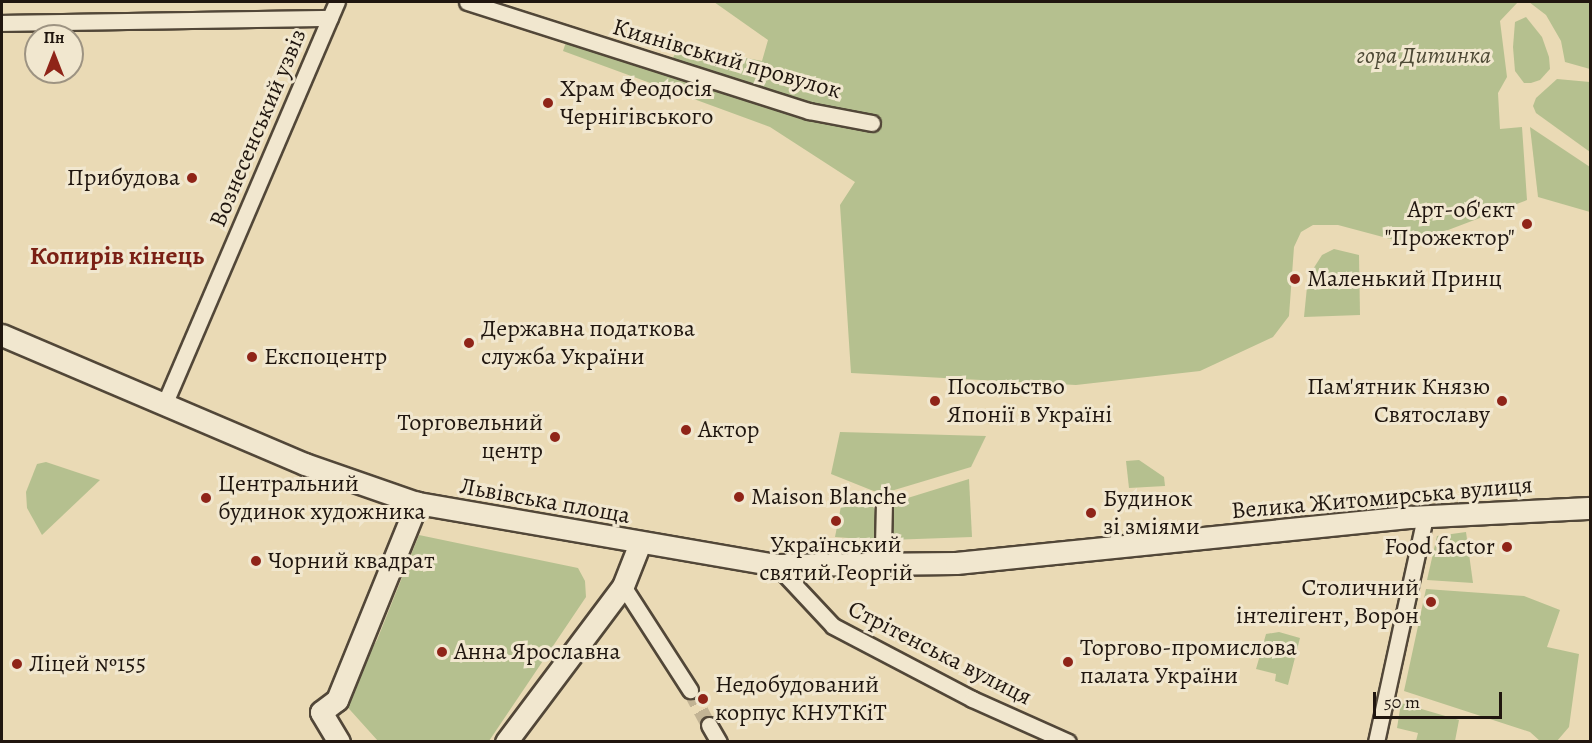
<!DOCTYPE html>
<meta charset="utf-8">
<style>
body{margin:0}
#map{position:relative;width:1592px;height:743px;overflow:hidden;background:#eadab5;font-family:Alegreya,serif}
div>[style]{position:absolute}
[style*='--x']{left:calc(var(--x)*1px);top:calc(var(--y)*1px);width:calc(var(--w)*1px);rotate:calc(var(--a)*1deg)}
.green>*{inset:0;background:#b5c08f}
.street-tunnel>*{height:15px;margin-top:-7.5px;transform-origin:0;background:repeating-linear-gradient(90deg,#c2b394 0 15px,transparent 0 23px)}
.roads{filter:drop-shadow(2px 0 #524738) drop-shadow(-2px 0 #524738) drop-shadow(0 2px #524738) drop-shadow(0 -2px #524738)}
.street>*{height:15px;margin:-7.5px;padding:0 7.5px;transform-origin:7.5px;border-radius:7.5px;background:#f1e7cf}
.secondary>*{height:21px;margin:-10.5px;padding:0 10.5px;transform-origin:10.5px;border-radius:10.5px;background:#f1e7cf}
.dots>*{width:16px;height:16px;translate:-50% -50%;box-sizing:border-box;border:3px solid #f1e7cf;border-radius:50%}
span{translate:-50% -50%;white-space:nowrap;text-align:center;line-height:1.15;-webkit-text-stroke:6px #f1e7cf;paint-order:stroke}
.park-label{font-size:24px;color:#4d4935;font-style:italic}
.street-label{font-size:24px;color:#20160f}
.poi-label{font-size:24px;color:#20160f}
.left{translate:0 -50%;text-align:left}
.right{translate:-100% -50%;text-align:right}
.neighbourhood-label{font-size:26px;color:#7a1f14;font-weight:700}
.frame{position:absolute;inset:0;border:3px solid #20160f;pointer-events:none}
.north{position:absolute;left:24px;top:24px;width:60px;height:60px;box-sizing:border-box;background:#f1e7cf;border:2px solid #9d9382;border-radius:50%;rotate:0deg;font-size:16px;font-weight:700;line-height:24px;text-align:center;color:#20160f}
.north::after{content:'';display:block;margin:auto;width:21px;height:27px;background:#8f2418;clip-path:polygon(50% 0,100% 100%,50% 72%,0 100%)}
.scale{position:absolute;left:1373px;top:692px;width:129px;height:27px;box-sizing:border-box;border:3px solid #20160f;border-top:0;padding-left:8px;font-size:18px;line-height:21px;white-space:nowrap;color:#20160f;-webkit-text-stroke:4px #f1e7cf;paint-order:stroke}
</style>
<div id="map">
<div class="green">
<i style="clip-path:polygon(714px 2px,1518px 2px,1500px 21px,1507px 77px,1498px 93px,1500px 129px,1522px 127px,1527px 200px,1427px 238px,1398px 241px,1338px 225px,1313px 225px,1301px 232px,1294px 247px,1289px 316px,1273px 337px,1200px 371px,1076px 385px,851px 373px,840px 205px,855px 182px,770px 127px,563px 51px,566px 42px,666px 73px,679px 45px,762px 61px,768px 40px)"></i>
<i style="clip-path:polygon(1529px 2px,1590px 2px,1590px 69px,1565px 62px,1561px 41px,1546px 15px)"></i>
<i style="clip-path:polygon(1526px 17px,1542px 37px,1549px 57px,1550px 69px,1540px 80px,1531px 83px,1524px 83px,1515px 71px,1513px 47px,1515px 22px)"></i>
<i style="clip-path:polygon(1557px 79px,1590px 82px,1590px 152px,1536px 113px,1533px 106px,1536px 98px)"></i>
<i style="clip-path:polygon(1530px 127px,1590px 167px,1590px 212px,1538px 197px)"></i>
<i style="clip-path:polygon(1334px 249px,1359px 255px,1360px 315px,1304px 317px,1308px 277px,1322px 255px)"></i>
<i style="clip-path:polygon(840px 432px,986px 436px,971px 467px,881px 494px,831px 474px)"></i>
<i style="clip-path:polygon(1139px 460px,1164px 477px,1165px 486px,1129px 488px,1126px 461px)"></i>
<i style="clip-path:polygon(46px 462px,100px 480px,42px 535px,27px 508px,26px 492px,37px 464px)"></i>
<i style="clip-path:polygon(969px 479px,972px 537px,889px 540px,891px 507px,898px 501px)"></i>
<i style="clip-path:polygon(844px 491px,866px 500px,875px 509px,876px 540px,835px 537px)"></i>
<i style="clip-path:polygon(1466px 532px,1473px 583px,1427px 580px,1437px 536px)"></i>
<i style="clip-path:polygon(419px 535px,578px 568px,585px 581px,586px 597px,489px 741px,378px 741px,342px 701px,377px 640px)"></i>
<i style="clip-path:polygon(1426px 589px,1524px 596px,1560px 610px,1547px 647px,1579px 654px,1569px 727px,1557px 741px,1540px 741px,1530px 732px,1404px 691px)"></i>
<i style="clip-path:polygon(1279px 632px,1300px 638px,1288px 685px,1275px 681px,1276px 674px,1256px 669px,1266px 634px)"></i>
<i style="clip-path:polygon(1401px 703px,1459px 720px,1455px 741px,1416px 741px,1418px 733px,1397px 728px)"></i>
</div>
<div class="street-tunnel">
<i style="--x:690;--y:690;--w:40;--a:62"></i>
</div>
<div class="roads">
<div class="street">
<i style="--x:467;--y:2;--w:359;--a:17.7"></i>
<i style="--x:809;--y:111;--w:64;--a:10.8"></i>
<i style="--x:2;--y:23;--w:328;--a:-0.9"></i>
<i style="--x:164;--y:405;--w:439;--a:-66.8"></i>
<i style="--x:776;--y:565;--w:83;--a:46.9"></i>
<i style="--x:833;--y:626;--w:157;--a:27.7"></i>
<i style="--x:972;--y:699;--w:105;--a:24.1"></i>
<i style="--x:876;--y:567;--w:22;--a:-72"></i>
<i style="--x:883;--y:546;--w:44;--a:-88.7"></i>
<i style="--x:623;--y:586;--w:124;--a:57.2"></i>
<i style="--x:709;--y:725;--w:20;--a:60"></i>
<i style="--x:1376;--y:742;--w:230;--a:-77.7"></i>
</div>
<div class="secondary">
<i style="--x:2;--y:335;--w:329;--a:23.1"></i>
<i style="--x:305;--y:464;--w:119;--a:19.2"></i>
<i style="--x:417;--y:503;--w:364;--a:9.8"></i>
<i style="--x:776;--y:565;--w:180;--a:-0.6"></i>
<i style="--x:956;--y:563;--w:457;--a:-5.8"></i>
<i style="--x:1411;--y:517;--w:179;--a:-2.9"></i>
<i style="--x:339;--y:742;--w:35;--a:-121"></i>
<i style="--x:321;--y:712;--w:20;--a:-37"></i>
<i style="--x:337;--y:700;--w:213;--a:-67.9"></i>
<i style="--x:506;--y:742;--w:195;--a:-53.1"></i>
<i style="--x:623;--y:586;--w:46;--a:-68.4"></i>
</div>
</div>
<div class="dots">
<i style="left:548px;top:103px;background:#8f2418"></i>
<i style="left:192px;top:178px;background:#8f2418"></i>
<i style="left:1527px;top:224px;background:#8f2418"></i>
<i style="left:1295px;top:279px;background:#8f2418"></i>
<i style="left:469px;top:343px;background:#8f2418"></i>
<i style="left:252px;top:357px;background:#8f2418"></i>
<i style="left:935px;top:401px;background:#8f2418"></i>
<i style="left:1502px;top:401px;background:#8f2418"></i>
<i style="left:686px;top:430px;background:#8f2418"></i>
<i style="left:555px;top:437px;background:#8f2418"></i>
<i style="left:739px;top:497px;background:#8f2418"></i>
<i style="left:206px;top:498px;background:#8f2418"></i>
<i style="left:1091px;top:513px;background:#8f2418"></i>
<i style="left:836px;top:521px;background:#8f2418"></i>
<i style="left:1507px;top:547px;background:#8f2418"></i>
<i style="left:256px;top:561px;background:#8f2418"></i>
<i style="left:1431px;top:602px;background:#8f2418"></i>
<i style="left:442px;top:652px;background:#8f2418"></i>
<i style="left:1068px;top:662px;background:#8f2418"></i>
<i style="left:17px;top:664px;background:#8f2418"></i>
<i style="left:703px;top:699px;background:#8f2418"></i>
</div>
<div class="park-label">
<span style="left:1424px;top:56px">гора Дитинка</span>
</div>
<div class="street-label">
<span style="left:727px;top:59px;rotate:16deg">Киянівський провулок</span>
<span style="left:258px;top:128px;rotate:-67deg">Вознесенський узвіз</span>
<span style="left:1382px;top:498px;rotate:-5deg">Велика Житомирська вулиця</span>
<span style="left:545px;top:501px;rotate:10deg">Львівська площа</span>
<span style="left:940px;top:653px;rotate:27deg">Стрітенська вулиця</span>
</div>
<div class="poi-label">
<span class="left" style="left:560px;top:103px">Храм Феодосія<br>Чернігівського</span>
<span class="right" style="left:180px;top:178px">Прибудова</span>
<span class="right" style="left:1515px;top:224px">Арт-об'єкт<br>"Прожектор"</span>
<span class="left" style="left:1307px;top:279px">Маленький Принц</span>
<span class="left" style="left:481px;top:343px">Державна податкова<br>служба України</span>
<span class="left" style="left:264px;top:357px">Експоцентр</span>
<span class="left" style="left:947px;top:401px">Посольство<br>Японії в Україні</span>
<span class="right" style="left:1490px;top:401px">Пам'ятник Князю<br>Святославу</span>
<span class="right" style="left:543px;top:437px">Торговельний<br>центр</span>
<span class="left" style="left:698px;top:430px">Актор</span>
<span class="left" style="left:218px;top:498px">Центральний<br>будинок художника</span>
<span class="left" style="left:751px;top:497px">Maison Blanche</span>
<span class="left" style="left:1103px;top:513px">Будинок<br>зі зміями</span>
<span style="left:836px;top:559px">Український<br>святий Георгій</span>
<span class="right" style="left:1495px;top:547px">Food factor</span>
<span class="left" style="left:268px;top:561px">Чорний квадрат</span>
<span class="right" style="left:1419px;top:602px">Столичний<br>інтелігент, Ворон</span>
<span class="left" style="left:1080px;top:662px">Торгово-промислова<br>палата України</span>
<span class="left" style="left:454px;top:652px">Анна Ярославна</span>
<span class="left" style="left:29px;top:664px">Ліцей №155</span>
<span class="left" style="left:715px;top:699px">Недобудований<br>корпус КНУТКіТ</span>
</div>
<div class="neighbourhood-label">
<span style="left:117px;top:256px">Копирів кінець</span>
</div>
<div class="frame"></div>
<div class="north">Пн</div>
<div class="scale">50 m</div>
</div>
